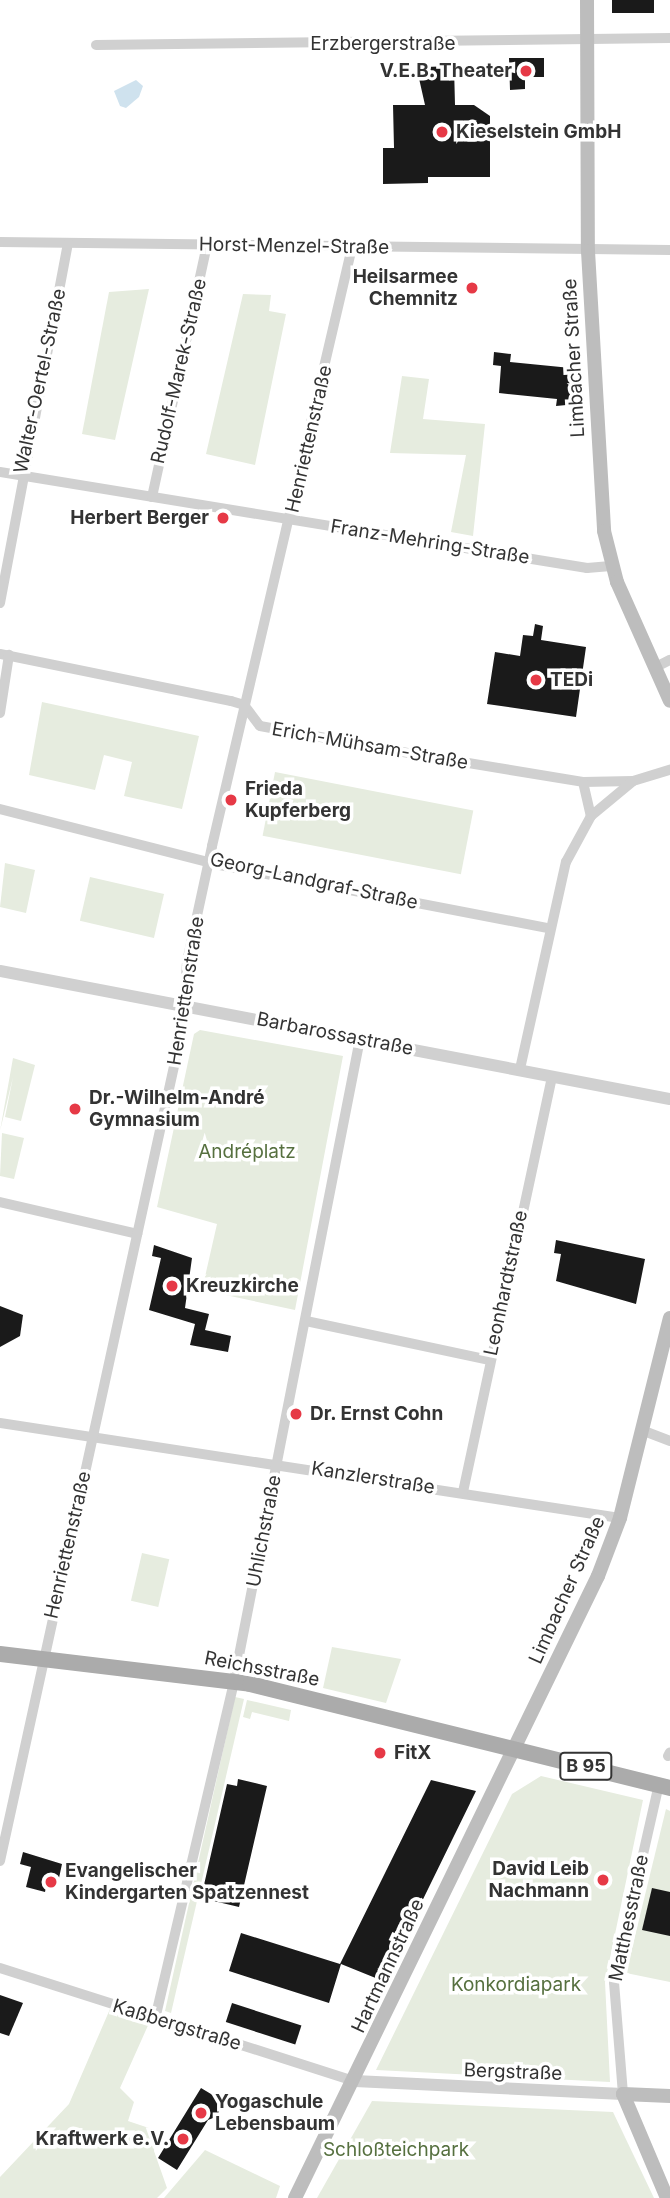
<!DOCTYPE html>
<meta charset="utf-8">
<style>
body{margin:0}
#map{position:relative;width:670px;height:2198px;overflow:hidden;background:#fff;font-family:Inter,sans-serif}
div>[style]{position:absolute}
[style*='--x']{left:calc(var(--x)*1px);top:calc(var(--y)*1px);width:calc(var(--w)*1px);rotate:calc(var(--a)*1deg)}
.green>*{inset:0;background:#e6ecdf;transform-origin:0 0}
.water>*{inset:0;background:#cfe2ee}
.building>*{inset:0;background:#1a1a1a;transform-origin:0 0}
.minor>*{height:10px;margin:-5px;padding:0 5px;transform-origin:5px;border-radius:5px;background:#d0d0d0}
.tertiary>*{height:12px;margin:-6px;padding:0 6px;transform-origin:6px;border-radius:6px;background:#d0d0d0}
.secondary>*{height:14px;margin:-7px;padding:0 7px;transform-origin:7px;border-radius:7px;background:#bdbdbd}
.primary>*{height:16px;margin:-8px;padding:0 8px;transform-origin:8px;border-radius:8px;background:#ababab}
.dots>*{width:19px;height:19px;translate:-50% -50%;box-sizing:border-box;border:4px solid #fff;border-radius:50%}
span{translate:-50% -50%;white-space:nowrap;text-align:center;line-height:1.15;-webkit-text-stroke:7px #fff;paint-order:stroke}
.shield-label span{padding:2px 5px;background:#fff;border:2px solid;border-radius:5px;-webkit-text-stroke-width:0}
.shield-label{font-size:18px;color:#333;font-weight:700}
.street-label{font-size:19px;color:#333}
.poi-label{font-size:19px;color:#333;font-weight:700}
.right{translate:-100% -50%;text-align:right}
.left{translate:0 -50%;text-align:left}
.park-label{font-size:19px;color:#56703f}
</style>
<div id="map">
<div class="green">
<i style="clip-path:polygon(149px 289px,115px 440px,82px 434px,109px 292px)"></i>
<i style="clip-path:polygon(243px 294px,271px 295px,269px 311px,286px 314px,255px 465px,206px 454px)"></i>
<i style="clip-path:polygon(402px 376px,429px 379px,423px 419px,485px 424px,473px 536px,451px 532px,466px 455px,390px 453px)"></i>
<i style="clip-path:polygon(42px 702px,199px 736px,182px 809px,124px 796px,132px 762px,104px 755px,95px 790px,29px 775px)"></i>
<i style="left:275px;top:772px;width:202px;height:65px;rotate:11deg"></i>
<i style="clip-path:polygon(5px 863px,35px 870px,26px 913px,0 907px)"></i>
<i style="left:90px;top:877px;width:76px;height:45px;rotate:13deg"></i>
<i style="clip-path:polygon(200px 1030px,343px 1056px,295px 1310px,202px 1290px,217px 1224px,157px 1207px,194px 1034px)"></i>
<i style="clip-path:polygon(13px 1058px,35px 1065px,21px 1121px,5px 1117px,13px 1077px,0 1131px)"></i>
<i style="clip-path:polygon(2px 1133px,24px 1138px,14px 1179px,0 1176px)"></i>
<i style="left:142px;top:1553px;width:28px;height:49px;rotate:13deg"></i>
<i style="clip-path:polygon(332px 1647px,401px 1659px,386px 1703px,323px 1688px)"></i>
<i style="clip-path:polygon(235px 1697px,244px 1699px,171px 2013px,165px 2011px)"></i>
<i style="clip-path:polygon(247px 1700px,291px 1710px,289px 1721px,252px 1712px,250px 1719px,243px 1717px)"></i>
<i style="clip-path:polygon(541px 1776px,643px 1800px,605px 1982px,610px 2082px,376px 2070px,512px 1794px)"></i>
<i style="clip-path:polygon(666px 1809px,670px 1811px,670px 1982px,626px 1973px)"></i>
<i style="clip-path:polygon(110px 2009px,150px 2021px,120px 2088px,134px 2102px,128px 2121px,155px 2130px,154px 2151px,167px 2188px,157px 2198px,0 2198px,0 2177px,69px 2104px)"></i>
<i style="clip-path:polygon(372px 2101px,613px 2112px,654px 2198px,317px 2198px)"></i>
<i style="clip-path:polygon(205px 2150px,280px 2186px,276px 2198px,164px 2198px)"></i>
</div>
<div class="water">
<i style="clip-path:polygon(136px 80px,143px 86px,139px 97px,126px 108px,120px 106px,114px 91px)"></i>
</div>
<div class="building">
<i style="left:612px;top:0;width:42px;height:13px"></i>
<i style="clip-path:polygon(509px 58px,544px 58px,544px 77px,525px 77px,525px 89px,510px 90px)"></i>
<i style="clip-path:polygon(454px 66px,455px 105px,474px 105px,490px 116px,490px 177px,428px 177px,428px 183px,383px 184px,383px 148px,394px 148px,393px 105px,425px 105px,418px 74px,425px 74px,425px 67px)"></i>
<i style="clip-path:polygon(494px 352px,511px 354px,510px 362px,581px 369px,577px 404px,556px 406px,557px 399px,499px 393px,501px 366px,493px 365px)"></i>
<i style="clip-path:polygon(535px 624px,543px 626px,541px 640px,586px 647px,576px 717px,487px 704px,495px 652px,520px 656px,523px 635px,533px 636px)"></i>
<i style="clip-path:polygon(556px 1240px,645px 1259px,636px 1304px,556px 1281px,561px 1254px,554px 1253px)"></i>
<i style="clip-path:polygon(154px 1245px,192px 1258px,185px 1308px,209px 1314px,205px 1330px,231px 1336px,228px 1352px,190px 1345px,195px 1324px,149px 1310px,161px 1258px,152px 1256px)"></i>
<i style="clip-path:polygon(0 1306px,23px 1315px,20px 1336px,0 1347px)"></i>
<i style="clip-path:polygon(238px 1779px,267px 1786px,239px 1907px,201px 1898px,227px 1784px,237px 1786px)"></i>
<i style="clip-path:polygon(431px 1780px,476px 1791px,383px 1981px,341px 1964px,329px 2003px,229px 1971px,241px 1933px,340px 1964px)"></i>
<i style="clip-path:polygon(23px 1852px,62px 1864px,59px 1878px,48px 1876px,45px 1892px,26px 1887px,31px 1867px,20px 1864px)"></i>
<i style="clip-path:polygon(652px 1888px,670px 1892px,670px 1936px,642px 1930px)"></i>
<i style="clip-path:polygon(0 1995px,23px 2003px,9px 2036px,0 2033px)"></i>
<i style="left:232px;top:2003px;width:73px;height:20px;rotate:18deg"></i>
<i style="clip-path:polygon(201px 2088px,221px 2100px,218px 2116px,208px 2120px,177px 2170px,158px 2158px)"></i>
</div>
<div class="minor">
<i style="--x:96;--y:45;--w:574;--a:-0.7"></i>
<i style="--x:0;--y:242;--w:670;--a:0.68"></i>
<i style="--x:0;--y:472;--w:595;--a:9.29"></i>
<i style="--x:587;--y:568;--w:24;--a:-5"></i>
<i style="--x:152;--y:497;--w:258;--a:-77.7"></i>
<i style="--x:0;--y:603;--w:366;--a:-79.3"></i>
<i style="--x:0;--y:654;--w:236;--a:11.5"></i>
<i style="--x:231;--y:701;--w:14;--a:17"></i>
<i style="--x:244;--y:705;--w:26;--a:53"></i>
<i style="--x:260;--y:726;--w:157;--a:10.3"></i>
<i style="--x:414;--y:754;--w:171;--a:9.4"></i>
<i style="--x:583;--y:782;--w:50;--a:-1.1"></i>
<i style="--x:633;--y:781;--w:39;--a:-17"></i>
<i style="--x:654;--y:668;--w:18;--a:-27"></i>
<i style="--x:0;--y:713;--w:59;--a:-81.2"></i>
<i style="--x:583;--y:782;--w:35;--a:77"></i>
<i style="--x:0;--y:809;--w:227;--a:14.3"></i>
<i style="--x:220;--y:865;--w:334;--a:10.9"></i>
<i style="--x:520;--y:1069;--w:212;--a:-77.5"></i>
<i style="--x:566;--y:862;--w:52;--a:-61.5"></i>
<i style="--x:591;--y:816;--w:53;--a:-39.7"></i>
<i style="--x:0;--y:1202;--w:141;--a:13.1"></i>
<i style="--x:306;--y:1321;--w:188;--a:12"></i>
<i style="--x:0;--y:1423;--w:627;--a:8.71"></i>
<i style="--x:644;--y:1431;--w:28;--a:21"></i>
<i style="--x:463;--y:1492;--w:425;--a:-77.9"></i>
<i style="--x:668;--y:1756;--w:4;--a:-63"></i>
<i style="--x:0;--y:1861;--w:856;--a:-77.65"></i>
<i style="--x:183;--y:1025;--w:63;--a:-86.4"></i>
<i style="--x:187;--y:962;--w:119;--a:-77.8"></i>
<i style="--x:212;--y:846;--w:615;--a:-76.84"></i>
<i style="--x:0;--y:1968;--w:373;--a:17.7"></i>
<i style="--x:155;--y:2019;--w:347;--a:-76.8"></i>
<i style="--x:234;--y:1681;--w:654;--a:-78.9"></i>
<i style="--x:623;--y:2094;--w:112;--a:-94.6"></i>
<i style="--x:614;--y:1982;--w:203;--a:-77.2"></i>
</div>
<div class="tertiary">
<i style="--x:0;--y:971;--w:682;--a:10.82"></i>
<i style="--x:355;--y:2081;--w:268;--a:2.8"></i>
</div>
<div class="secondary">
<i style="--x:587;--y:0;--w:251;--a:89.8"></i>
<i style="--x:588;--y:251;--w:280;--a:86.7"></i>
<i style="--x:604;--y:531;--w:53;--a:75.7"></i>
<i style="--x:617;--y:582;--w:130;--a:66"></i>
<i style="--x:295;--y:2198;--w:692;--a:-64.03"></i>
<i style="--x:598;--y:1576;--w:62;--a:-69.2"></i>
<i style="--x:620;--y:1518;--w:206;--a:-76"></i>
<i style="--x:667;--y:2198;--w:113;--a:-112.9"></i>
<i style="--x:623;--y:2094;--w:47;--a:2.4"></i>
</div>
<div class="primary">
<i style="--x:0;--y:1654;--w:252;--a:6.8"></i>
<i style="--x:250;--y:1684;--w:433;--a:13.9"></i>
</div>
<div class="dots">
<i style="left:526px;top:71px;background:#e63946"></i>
<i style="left:442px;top:132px;background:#e63946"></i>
<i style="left:472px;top:288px;background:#e63946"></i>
<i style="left:223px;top:518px;background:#e63946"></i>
<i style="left:536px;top:680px;background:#e63946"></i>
<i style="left:231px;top:800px;background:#e63946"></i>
<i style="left:75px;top:1109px;background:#e63946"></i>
<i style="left:172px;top:1286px;background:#e63946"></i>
<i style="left:296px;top:1414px;background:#e63946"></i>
<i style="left:380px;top:1753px;background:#e63946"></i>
<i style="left:603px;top:1880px;background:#e63946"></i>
<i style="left:51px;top:1882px;background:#e63946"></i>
<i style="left:201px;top:2113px;background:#e63946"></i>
<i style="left:183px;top:2139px;background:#e63946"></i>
</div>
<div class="shield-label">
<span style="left:586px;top:1766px">B 95</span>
</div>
<div class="street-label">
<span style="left:383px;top:44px">Erzbergerstraße</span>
<span style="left:294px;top:246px;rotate:1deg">Horst-Menzel-Straße</span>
<span style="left:574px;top:358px;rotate:-93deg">Limbacher Straße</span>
<span style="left:179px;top:371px;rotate:-77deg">Rudolf-Marek-Straße</span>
<span style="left:40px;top:381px;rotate:-78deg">Walter-Oertel-Straße</span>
<span style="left:309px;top:439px;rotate:-77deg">Henriettenstraße</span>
<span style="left:430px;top:542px;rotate:9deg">Franz-Mehring-Straße</span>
<span style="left:370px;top:746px;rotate:10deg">Erich-Mühsam-Straße</span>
<span style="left:314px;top:881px;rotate:12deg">Georg-Landgraf-Straße</span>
<span style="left:186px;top:991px;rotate:-81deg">Henriettenstraße</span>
<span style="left:335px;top:1034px;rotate:11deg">Barbarossastraße</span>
<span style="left:506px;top:1283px;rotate:-78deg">Leonhardtstraße</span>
<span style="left:373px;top:1478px;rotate:9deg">Kanzlerstraße</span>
<span style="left:264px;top:1531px;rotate:-79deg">Uhlichstraße</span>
<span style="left:68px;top:1545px;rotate:-77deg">Henriettenstraße</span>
<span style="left:567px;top:1590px;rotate:-66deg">Limbacher Straße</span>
<span style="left:262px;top:1669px;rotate:11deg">Reichsstraße</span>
<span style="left:629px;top:1918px;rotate:-78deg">Matthesstraße</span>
<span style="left:388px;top:1966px;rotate:-65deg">Hartmannstraße</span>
<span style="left:177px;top:2025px;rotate:17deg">Kaßbergstraße</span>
<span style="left:513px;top:2072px;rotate:2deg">Bergstraße</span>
</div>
<div class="poi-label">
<span class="right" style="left:512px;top:71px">V.E.B. Theater</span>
<span class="left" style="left:456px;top:132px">Kieselstein GmbH</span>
<span class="right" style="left:458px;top:288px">Heilsarmee<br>Chemnitz</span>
<span class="right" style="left:209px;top:518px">Herbert Berger</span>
<span class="left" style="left:550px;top:680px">TEDi</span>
<span class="left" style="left:245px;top:800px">Frieda<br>Kupferberg</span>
<span class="left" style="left:89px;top:1109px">Dr.-Wilhelm-André<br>Gymnasium</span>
<span class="left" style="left:186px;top:1286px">Kreuzkirche</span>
<span class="left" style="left:310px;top:1414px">Dr. Ernst Cohn</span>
<span class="left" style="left:394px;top:1753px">FitX</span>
<span class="right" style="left:589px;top:1880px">David Leib<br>Nachmann</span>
<span class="left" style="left:65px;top:1882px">Evangelischer<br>Kindergarten Spatzennest</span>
<span class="left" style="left:215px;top:2113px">Yogaschule<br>Lebensbaum</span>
<span class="right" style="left:169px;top:2139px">Kraftwerk e.V.</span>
</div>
<div class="park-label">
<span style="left:247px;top:1152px">Andréplatz</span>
<span style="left:516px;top:1985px">Konkordiapark</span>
<span style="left:396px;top:2150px">Schloßteichpark</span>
</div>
</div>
